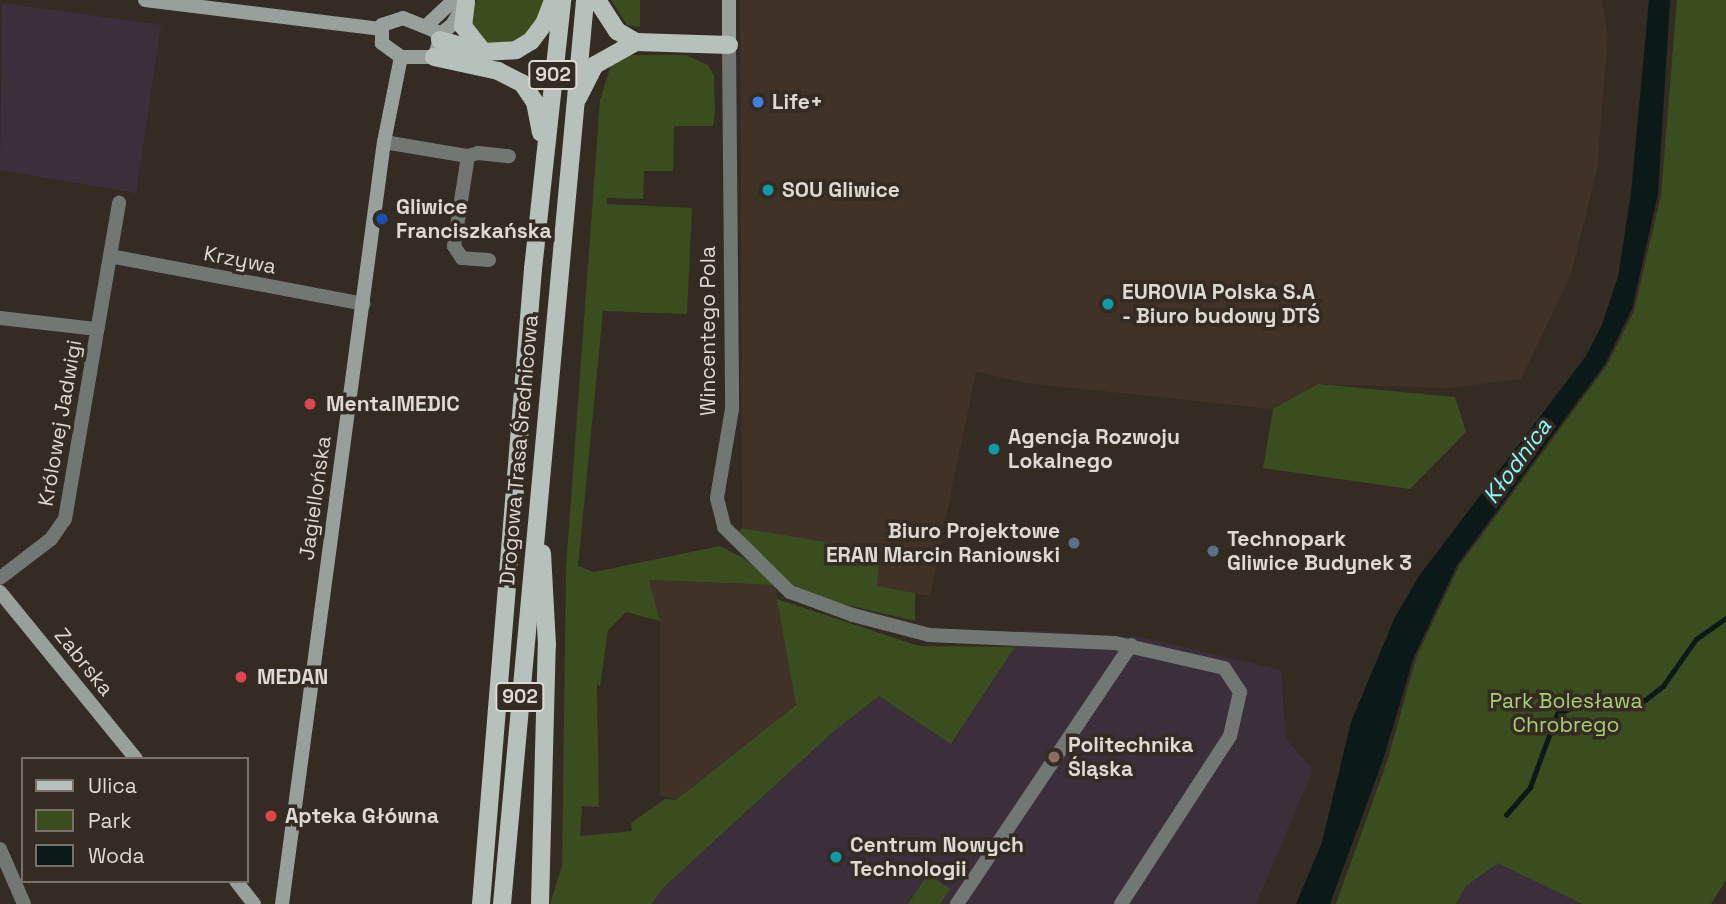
<!DOCTYPE html>
<meta charset="utf-8">
<style>
body{margin:0}
#map{position:relative;width:1726px;height:904px;overflow:hidden;background:#342b23;font-family:"Space Grotesk",sans-serif}
div>[style]{position:absolute}
[style*='--x']{left:calc(var(--x)*1px);top:calc(var(--y)*1px);width:calc(var(--w)*1px);rotate:calc(var(--a)*1deg)}
.built>*{inset:0;background:#403226}
.education>*{inset:0;background:#3c2f3c}
.green>*{inset:0;background:#3a4d1f}
.water>*{inset:0;background:#0b1919}
.stream>*{height:4.5px;margin:-2.25px;padding:0 2.25px;transform-origin:2.25px;border-radius:2.25px;background:#0b1919}
.street>*{height:14px;margin:-7px;padding:0 7px;transform-origin:7px;border-radius:7px;background:#717773}
.secondary>*{height:14px;margin:-7px;padding:0 7px;transform-origin:7px;border-radius:7px;background:#97a09b}
.primary>*{height:18px;margin:-9px;padding:0 9px;transform-origin:9px;border-radius:9px;background:#b5c1ba}
.dots>*{width:19px;height:19px;translate:-50% -50%;box-sizing:border-box;border:4px solid #342b23;border-radius:50%}
span{translate:-50% -50%;white-space:nowrap;text-align:center;line-height:1.15;-webkit-text-stroke:7px #342b23;paint-order:stroke}
.shield-label span{padding:2px 5px;background:#342b23;border:2px solid;border-radius:5px;-webkit-text-stroke-width:0}
.shield-label{font-size:19px;color:#dfd9d4;font-weight:700}
.poi-label{font-size:21px;color:#dfd9d4;font-weight:700}
.left{translate:0 -50%;text-align:left}
.right{translate:-100% -50%;text-align:right}
.street-label{font-size:21px;color:#dfd9d4}
.park-label{font-size:21px;color:#a9d174}
.water-label{font-size:23px;color:#8afafc;font-style:italic}
.legend{position:absolute;left:21px;top:757px;width:228px;height:126px;box-sizing:border-box;background:#342b23;border:2px solid #78716a;margin:0;padding:9px 12px;list-style:none;font-size:21px;color:#dfd9d4}
.legend li{display:flex;align-items:center;gap:14px;height:35px}
.legend b{width:35px;border:2px solid #78716a}
</style>
<div id="map">
<div class="built">
<i style="clip-path:polygon(740px 0,1602px 0,1608px 37px,1597px 170px,1571px 275px,1521px 379px,1449px 388px,1318px 384px,1273px 409px,1026px 383px,976px 372px,930px 596px,877px 586px,880px 551px,742px 528px)"></i>
<i style="clip-path:polygon(648px 580px,775px 585px,796px 705px,676px 800px,660px 795px,660px 621px)"></i>
</div>
<div class="education">
<i style="clip-path:polygon(2px 3px,161px 25px,136px 193px,0 170px)"></i>
<i style="clip-path:polygon(1026px 630px,1144px 638px,1281px 670px,1286px 739px,1313px 770px,1256px 904px,652px 904px,662px 889px,833px 732px,879px 696px,952px 744px)"></i>
<i style="clip-path:polygon(1498px 862px,1582px 904px,1456px 904px,1466px 886px)"></i>
</div>
<div class="green">
<i style="clip-path:polygon(477px 0,546px 0,544px 12px,521px 41px,488px 46px,477px 39px,469px 16px)"></i>
<i style="clip-path:polygon(611px 0,640px 0,640px 27px,627px 25px)"></i>
<i style="clip-path:polygon(1677px 0,1726px 0,1726px 880px,1711px 904px,1582px 904px,1498px 863px,1466px 886px,1456px 904px,1336px 904px,1388px 759px,1416px 658px,1459px 566px,1607px 365px,1634px 311px,1661px 195px)"></i>
<i style="clip-path:polygon(629px 55px,686px 55px,708px 65px,714px 75px,715px 112px,713px 126px,674px 126px,673px 171px,644px 171px,643px 199px,607px 198px,607px 204px,692px 208px,687px 314px,603px 311px,578px 566px,594px 572px,720px 546px,745px 559px,775px 585px,649px 580px,660px 621px,626px 612px,608px 630px,600px 686px,597px 684px,599px 807px,582px 806px,580px 836px,632px 831px,631px 823px,665px 799px,676px 800px,796px 705px,777px 599px,919px 646px,1015px 647px,951px 744px,879px 696px,833px 732px,662px 889px,652px 904px,550px 904px,562px 866px,566px 568px,600px 100px,612px 62px)"></i>
<i style="clip-path:polygon(1318px 384px,1455px 397px,1466px 432px,1410px 489px,1263px 468px,1273px 409px)"></i>
<i style="clip-path:polygon(742px 528px,880px 551px,877px 586px,915px 593px,915px 621px,809px 596px,777px 573px,738px 533px)"></i>
<i style="clip-path:polygon(928px 874px,950px 889px,940px 904px,908px 904px)"></i>
</div>
<div class="water">
<i style="clip-path:polygon(1649px 0,1670px 0,1658px 194px,1632px 309px,1605px 364px,1457px 565px,1413px 659px,1384px 757px,1330px 904px,1296px 904px,1322px 842px,1351px 722px,1395px 617px,1419px 576px,1586px 356px,1602px 325px,1618px 277px,1631px 193px)"></i>
</div>
<div class="stream">
<i style="--x:1506;--y:815;--w:37;--a:-49"></i>
<i style="--x:1530;--y:787;--w:78;--a:-69.7"></i>
<i style="--x:1557;--y:714;--w:38;--a:-23"></i>
<i style="--x:1592;--y:699;--w:53;--a:1.1"></i>
<i style="--x:1645;--y:700;--w:23;--a:-38"></i>
<i style="--x:1663;--y:686;--w:57;--a:-54.9"></i>
<i style="--x:1696;--y:639;--w:37;--a:-35"></i>
</div>
<div class="street">
<i style="--x:729;--y:45;--w:364;--a:89.5"></i>
<i style="--x:732;--y:409;--w:90;--a:99.6"></i>
<i style="--x:717;--y:498;--w:30;--a:76"></i>
<i style="--x:724;--y:527;--w:93;--a:44.6"></i>
<i style="--x:790;--y:592;--w:67;--a:20.1"></i>
<i style="--x:853;--y:615;--w:79;--a:14.7"></i>
<i style="--x:929;--y:635;--w:186;--a:2.5"></i>
<i style="--x:1115;--y:643;--w:112;--a:12.9"></i>
<i style="--x:1224;--y:668;--w:29;--a:56"></i>
<i style="--x:1240;--y:692;--w:45;--a:102.8"></i>
<i style="--x:1230;--y:736;--w:200;--a:123"></i>
<i style="--x:384;--y:142;--w:85;--a:9.5"></i>
<i style="--x:110;--y:256;--w:258;--a:10.7"></i>
<i style="--x:489;--y:260;--w:27;--a:-176"></i>
<i style="--x:462;--y:258;--w:14;--a:-124"></i>
<i style="--x:454;--y:246;--w:91;--a:-81.2"></i>
<i style="--x:468;--y:156;--w:10;--a:-17"></i>
<i style="--x:478;--y:153;--w:31;--a:6"></i>
<i style="--x:0;--y:318;--w:98;--a:6.5"></i>
<i style="--x:0;--y:578;--w:64;--a:-37.4"></i>
<i style="--x:51;--y:539;--w:24;--a:-55"></i>
<i style="--x:65;--y:519;--w:321;--a:-80.3"></i>
<i style="--x:0;--y:849;--w:60;--a:66.4"></i>
<i style="--x:957;--y:904;--w:312;--a:-56.1"></i>
</div>
<div class="secondary">
<i style="--x:145;--y:0;--w:237;--a:7"></i>
<i style="--x:729;--y:0;--w:45;--a:90"></i>
<i style="--x:403;--y:18;--w:35;--a:22"></i>
<i style="--x:435;--y:31;--w:10;--a:61"></i>
<i style="--x:440;--y:40;--w:18;--a:109"></i>
<i style="--x:434;--y:57;--w:33;--a:180"></i>
<i style="--x:401;--y:57;--w:24;--a:-144"></i>
<i style="--x:382;--y:43;--w:18;--a:-90"></i>
<i style="--x:382;--y:25;--w:22;--a:-18"></i>
<i style="--x:426;--y:26;--w:38;--a:-43"></i>
<i style="--x:439;--y:35;--w:16;--a:-38"></i>
<i style="--x:452;--y:25;--w:23;--a:-59"></i>
<i style="--x:0;--y:592;--w:215;--a:50.8"></i>
<i style="--x:236;--y:881;--w:29;--a:52"></i>
<i style="--x:282;--y:904;--w:769;--a:-82.38"></i>
<i style="--x:384;--y:142;--w:87;--a:-78.7"></i>
</div>
<div class="primary">
<i style="--x:597;--y:0;--w:37;--a:57"></i>
<i style="--x:617;--y:31;--w:22;--a:30"></i>
<i style="--x:636;--y:42;--w:93;--a:1.8"></i>
<i style="--x:466;--y:2;--w:24;--a:97"></i>
<i style="--x:463;--y:26;--w:33;--a:52"></i>
<i style="--x:440;--y:40;--w:45;--a:15.6"></i>
<i style="--x:483;--y:52;--w:33;--a:-3"></i>
<i style="--x:516;--y:50;--w:17;--a:-31"></i>
<i style="--x:531;--y:41;--w:21;--a:-53"></i>
<i style="--x:544;--y:24;--w:26;--a:-69"></i>
<i style="--x:434;--y:57;--w:66;--a:12.3"></i>
<i style="--x:498;--y:71;--w:27;--a:27"></i>
<i style="--x:522;--y:83;--w:23;--a:56"></i>
<i style="--x:535;--y:102;--w:31;--a:79"></i>
<i style="--x:578;--y:98;--w:37;--a:-63"></i>
<i style="--x:595;--y:65;--w:47;--a:-29.3"></i>
<i style="--x:481;--y:904;--w:637;--a:-85.32"></i>
<i style="--x:533;--y:269;--w:271;--a:-83.8"></i>
<i style="--x:502;--y:904;--w:908;--a:-84.75"></i>
<i style="--x:540;--y:904;--w:259;--a:-88.5"></i>
<i style="--x:547;--y:645;--w:92;--a:-93.1"></i>
</div>
<div class="dots">
<i style="left:758px;top:102px;background:#3f7fe0"></i>
<i style="left:768px;top:190px;background:#0f9aa8"></i>
<i style="left:382px;top:219px;background:#1a4fb4"></i>
<i style="left:1108px;top:304px;background:#0f9aa8"></i>
<i style="left:310px;top:404px;background:#e0444e"></i>
<i style="left:994px;top:449px;background:#0f9aa8"></i>
<i style="left:1074px;top:543px;background:#5c6f8a"></i>
<i style="left:1213px;top:551px;background:#5c6f8a"></i>
<i style="left:241px;top:677px;background:#e0444e"></i>
<i style="left:1054px;top:757px;background:#8d6e63"></i>
<i style="left:271px;top:816px;background:#e0444e"></i>
<i style="left:836px;top:857px;background:#0f9aa8"></i>
</div>
<div class="shield-label">
<span style="left:553px;top:75px">902</span>
<span style="left:520px;top:697px">902</span>
</div>
<div class="poi-label">
<span class="left" style="left:772px;top:102px">Life+</span>
<span class="left" style="left:782px;top:190px">SOU Gliwice</span>
<span class="left" style="left:396px;top:219px">Gliwice<br>Franciszkańska</span>
<span class="left" style="left:1122px;top:304px">EUROVIA Polska S.A<br>- Biuro budowy DTŚ</span>
<span class="left" style="left:326px;top:404px">MentalMEDIC</span>
<span class="left" style="left:1008px;top:449px">Agencja Rozwoju<br>Lokalnego</span>
<span class="right" style="left:1060px;top:543px">Biuro Projektowe<br>ERAN Marcin Raniowski</span>
<span class="left" style="left:1227px;top:551px">Technopark<br>Gliwice Budynek 3</span>
<span class="left" style="left:257px;top:677px">MEDAN</span>
<span class="left" style="left:1068px;top:757px">Politechnika<br>Śląska</span>
<span class="left" style="left:285px;top:816px">Apteka Główna</span>
<span class="left" style="left:850px;top:857px">Centrum Nowych<br>Technologii</span>
</div>
<div class="street-label">
<span style="left:240px;top:260px;rotate:11deg">Krzywa</span>
<span style="left:708px;top:331px;rotate:-90deg">Wincentego Pola</span>
<span style="left:60px;top:423px;rotate:-80deg">Królowej Jadwigi</span>
<span style="left:519px;top:450px;rotate:-85deg">Drogowa Trasa Średnicowa</span>
<span style="left:315px;top:498px;rotate:-82deg">Jagiellońska</span>
<span style="left:84px;top:662px;rotate:51deg">Zabrska</span>
</div>
<div class="park-label">
<span style="left:1566px;top:713px">Park Bolesława<br>Chrobrego</span>
</div>
<div class="water-label">
<span style="left:1517px;top:461px;rotate:-54deg">Kłodnica</span>
</div>
<ul class="legend">
<li><b style="height:9px;background:#b5c1ba"></b>Ulica</li>
<li><b style="height:19px;background:#3a4d1f"></b>Park</li>
<li><b style="height:19px;background:#0b1919"></b>Woda</li>
</ul>
</div>
